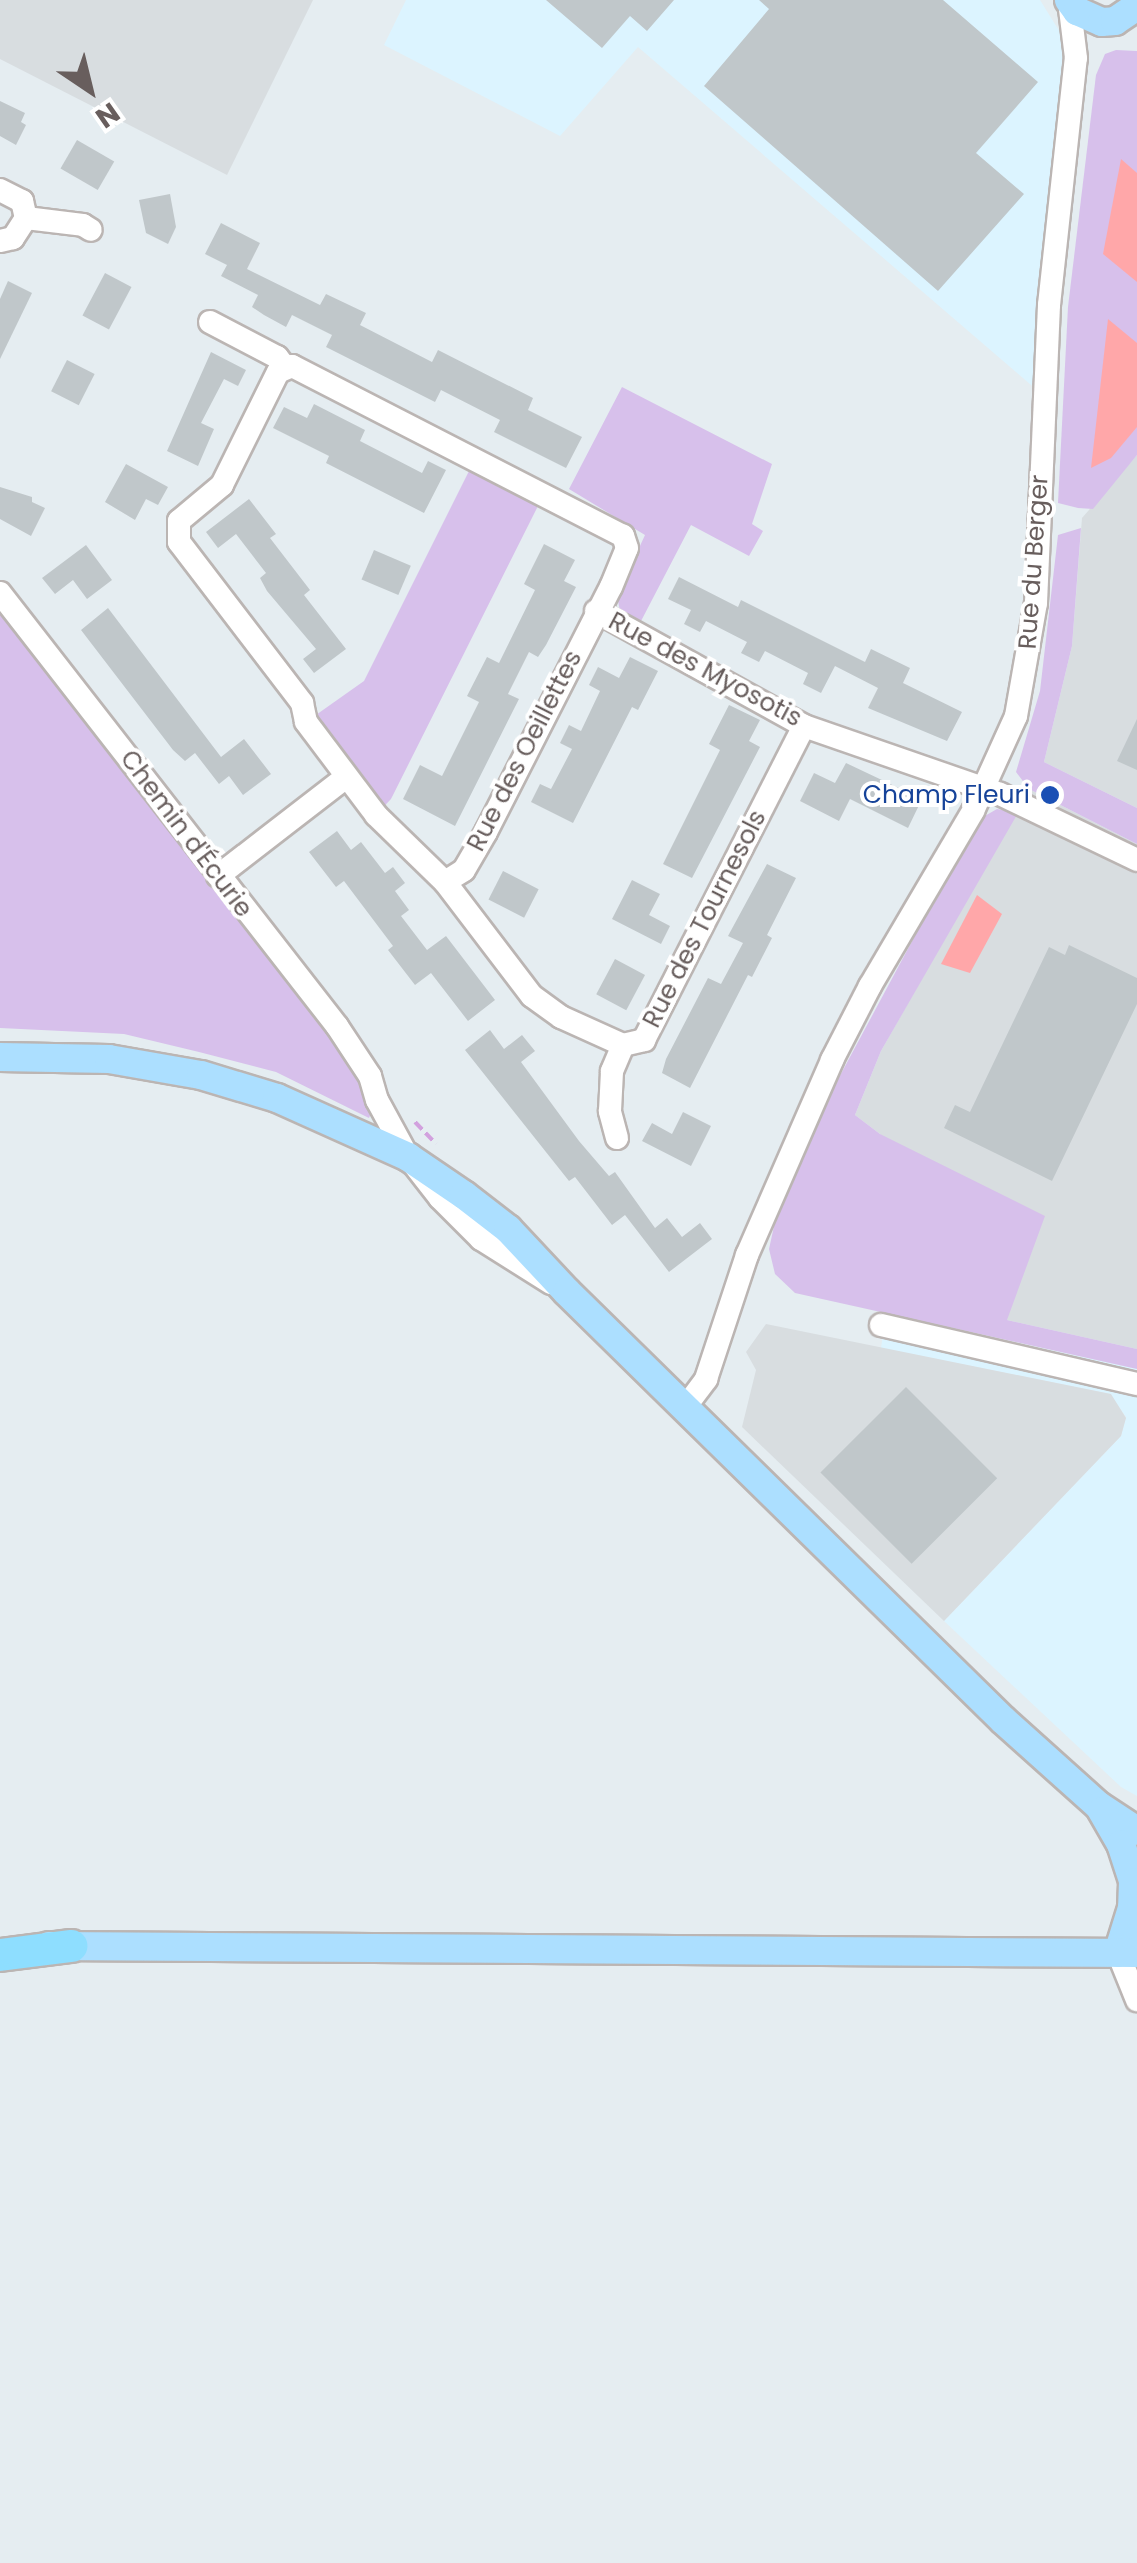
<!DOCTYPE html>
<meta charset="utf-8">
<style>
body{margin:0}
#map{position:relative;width:1137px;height:2563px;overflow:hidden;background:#e5edf1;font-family:Poppins,sans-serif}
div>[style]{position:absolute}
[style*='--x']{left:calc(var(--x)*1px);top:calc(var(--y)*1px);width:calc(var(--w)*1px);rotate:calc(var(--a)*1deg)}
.commercial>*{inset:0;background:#dcf4ff}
.industrial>*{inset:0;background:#d8dde0}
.green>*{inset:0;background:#d7c0eb}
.water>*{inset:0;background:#ffa7a9}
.building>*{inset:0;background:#c0c7ca;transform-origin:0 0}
.path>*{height:4px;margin-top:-2px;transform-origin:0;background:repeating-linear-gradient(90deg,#d2a1de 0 10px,transparent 0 15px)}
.roads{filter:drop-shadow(2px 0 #bbb5b3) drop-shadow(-2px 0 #bbb5b3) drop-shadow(0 2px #bbb5b3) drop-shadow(0 -2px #bbb5b3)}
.minor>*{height:22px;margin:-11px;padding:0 11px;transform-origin:11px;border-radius:11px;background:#fff}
.major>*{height:28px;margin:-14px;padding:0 14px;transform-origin:14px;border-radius:14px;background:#acdfff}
.highway>*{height:32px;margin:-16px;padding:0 16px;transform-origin:16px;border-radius:16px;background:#8edeff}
.dots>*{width:28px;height:28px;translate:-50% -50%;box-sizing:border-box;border:5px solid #fff;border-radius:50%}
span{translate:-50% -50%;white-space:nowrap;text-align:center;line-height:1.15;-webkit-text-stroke:8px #fff;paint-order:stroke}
.street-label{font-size:25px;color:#685e5d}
.transit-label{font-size:25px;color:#164399}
.right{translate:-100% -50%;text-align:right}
.north{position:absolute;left:40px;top:40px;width:100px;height:100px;-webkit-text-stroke:8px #fff;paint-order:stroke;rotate:145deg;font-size:28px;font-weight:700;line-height:40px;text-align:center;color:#685e5d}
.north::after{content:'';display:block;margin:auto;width:35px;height:45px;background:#685e5d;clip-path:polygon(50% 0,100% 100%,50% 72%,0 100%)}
</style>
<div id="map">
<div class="commercial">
<i style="clip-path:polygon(406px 0,1040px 0,1076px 58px,1045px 397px,638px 47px,560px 136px,384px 45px)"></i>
<i style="clip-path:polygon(886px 1314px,1137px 1369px,1137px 1796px,1121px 1787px,944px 1621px,1121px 1436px,1126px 1417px,1110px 1394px,881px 1348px)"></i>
</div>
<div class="industrial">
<i style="clip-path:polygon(0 0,313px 0,227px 175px,0 59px)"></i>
<i style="clip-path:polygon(1137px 455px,1137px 808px,1044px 762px,1072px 646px,1082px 518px)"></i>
<i style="clip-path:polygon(1029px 789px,1137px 844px,1137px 1349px,1007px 1320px,880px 1134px,855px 1115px,881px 1051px)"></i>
<i style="clip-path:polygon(766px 1324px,1111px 1394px,1126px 1418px,1121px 1436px,944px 1621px,742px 1427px,756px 1370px,746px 1352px)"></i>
</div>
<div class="green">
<i style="clip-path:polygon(1116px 50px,1137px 51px,1137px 455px,1093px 509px,1078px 508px,1058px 503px,1068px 307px,1096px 75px,1105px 54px)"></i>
<i style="clip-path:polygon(622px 387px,772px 464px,752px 524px,763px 531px,749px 556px,691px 525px,640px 623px,620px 611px,617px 596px,645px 535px,569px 489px)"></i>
<i style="clip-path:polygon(476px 457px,545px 492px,391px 799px,376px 815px,306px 722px,364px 681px)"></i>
<i style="clip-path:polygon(1081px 528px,1072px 646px,1044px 762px,1137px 808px,1137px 844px,1029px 789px,1016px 772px,1040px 691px,1058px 535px)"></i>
<i style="clip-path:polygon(0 593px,208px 864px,377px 1100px,369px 1118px,276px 1072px,199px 1052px,124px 1034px,0 1028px)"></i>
<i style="clip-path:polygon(997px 809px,1018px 813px,881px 1051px,855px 1115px,880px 1134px,1045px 1216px,1007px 1320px,1137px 1349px,1137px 1369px,795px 1293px,775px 1274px,769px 1249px,778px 1208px,821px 1111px,932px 904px,983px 817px)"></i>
</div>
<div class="water">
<i style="clip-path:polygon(1121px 159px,1137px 173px,1137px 282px,1103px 254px)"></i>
<i style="clip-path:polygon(1108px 319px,1137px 343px,1137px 427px,1111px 458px,1091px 468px)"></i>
<i style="clip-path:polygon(977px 895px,1002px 914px,970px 973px,941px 964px)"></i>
</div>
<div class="building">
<i style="clip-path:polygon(546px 0,674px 0,647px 31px,630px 16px,602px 48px)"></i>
<i style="clip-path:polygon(759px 0,943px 0,1038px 82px,976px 153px,1024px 194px,938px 291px,704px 86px,769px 9px)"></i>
<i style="clip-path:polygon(0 101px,25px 113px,21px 122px,26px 125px,16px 145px,0 136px)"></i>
<i style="left:77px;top:140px;width:43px;height:33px;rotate:30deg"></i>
<i style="clip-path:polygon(170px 194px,176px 227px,168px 244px,146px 233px,139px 200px)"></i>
<i style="clip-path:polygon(221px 223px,260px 243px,247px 269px,320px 305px,326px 294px,366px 313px,360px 325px,432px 362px,438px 350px,533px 398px,528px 410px,582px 437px,566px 468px,494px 432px,500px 420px,441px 390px,435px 402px,326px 347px,332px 335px,292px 315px,286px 327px,264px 315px,252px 307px,258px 295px,221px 276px,227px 265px,205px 254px)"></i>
<i style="left:105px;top:273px;width:30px;height:48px;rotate:28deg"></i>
<i style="clip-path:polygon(8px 281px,32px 293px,0 359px,0 299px)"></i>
<i style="clip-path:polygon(211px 352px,246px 370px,238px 386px,224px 379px,201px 423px,214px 429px,198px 466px,167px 451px)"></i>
<i style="left:67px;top:360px;width:31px;height:35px;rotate:27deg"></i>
<i style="clip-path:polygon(314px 404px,365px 430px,360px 441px,393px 458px,422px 473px,428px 461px,446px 470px,424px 513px,326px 463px,329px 456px,273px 428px,284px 407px,307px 418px)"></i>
<i style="clip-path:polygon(126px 464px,168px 487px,158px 505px,146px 499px,135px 520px,105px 502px)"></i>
<i style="clip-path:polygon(0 487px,32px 497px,32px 502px,45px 508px,31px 536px,0 519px)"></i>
<i style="clip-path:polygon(249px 499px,276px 534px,270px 538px,310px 590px,304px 595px,346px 649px,314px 673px,303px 659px,316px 649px,267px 591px,260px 578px,266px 573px,236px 534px,218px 548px,206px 532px)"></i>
<i style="clip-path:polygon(544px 544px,575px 560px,564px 581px,576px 587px,546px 645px,538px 657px,529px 652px,508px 694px,519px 699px,455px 826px,403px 799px,420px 765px,442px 776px,479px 702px,467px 696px,487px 657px,499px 663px,535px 590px,524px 584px)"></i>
<i style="clip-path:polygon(86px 545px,112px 580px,87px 599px,73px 580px,55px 594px,42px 578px)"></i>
<i style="left:374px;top:550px;width:40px;height:32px;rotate:23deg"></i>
<i style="clip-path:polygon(679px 577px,738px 607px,741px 600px,865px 662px,871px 649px,910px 668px,903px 683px,962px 712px,947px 741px,868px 708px,878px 688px,835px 666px,821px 693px,803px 684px,808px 673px,765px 651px,759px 662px,741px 653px,747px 642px,706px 621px,700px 632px,684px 624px,691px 610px,668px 599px)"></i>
<i style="clip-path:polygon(108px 608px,221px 757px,244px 739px,271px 774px,243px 795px,229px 776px,219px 784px,195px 753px,185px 761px,173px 750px,81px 630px)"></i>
<i style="clip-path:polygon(630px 657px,658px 671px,638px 710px,632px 707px,573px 823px,531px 802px,540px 784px,551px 789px,572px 749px,560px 743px,569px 725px,581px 731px,600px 691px,589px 685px,598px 667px,619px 678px)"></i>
<i style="clip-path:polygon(729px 705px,760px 720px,749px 741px,760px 747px,692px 878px,663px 864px,720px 750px,709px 744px)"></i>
<i style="clip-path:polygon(1137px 719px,1137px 770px,1117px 761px)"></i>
<i style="clip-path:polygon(846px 763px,922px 799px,908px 828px,850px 799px,839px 821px,800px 801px,814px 773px,835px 783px)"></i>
<i style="clip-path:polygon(337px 831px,351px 850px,361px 842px,385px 873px,393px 867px,405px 883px,395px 891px,409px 910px,401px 916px,427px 950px,446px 936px,495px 1000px,468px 1021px,431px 973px,415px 985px,388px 950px,393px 946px,344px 881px,336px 887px,309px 852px)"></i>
<i style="clip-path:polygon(767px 864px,796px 878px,767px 935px,772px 938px,752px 977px,748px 975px,690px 1088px,662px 1073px,666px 1059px,708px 978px,721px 984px,743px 943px,728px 936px)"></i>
<i style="left:503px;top:871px;width:40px;height:32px;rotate:27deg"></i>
<i style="clip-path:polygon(632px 880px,660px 894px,649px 915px,670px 926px,661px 944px,612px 919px)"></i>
<i style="clip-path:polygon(1069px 945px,1137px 978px,1137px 1004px,1052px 1181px,944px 1128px,955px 1105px,970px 1112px,1049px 947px,1065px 955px)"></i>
<i style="left:615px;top:959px;width:34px;height:40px;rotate:28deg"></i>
<i style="clip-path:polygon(490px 1030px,504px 1049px,522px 1035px,535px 1051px,521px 1062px,579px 1141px,609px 1176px,615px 1172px,655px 1228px,667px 1218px,682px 1237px,700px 1223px,712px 1239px,669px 1272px,625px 1215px,612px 1225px,575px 1177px,569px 1181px,465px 1050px)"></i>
<i style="clip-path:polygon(683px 1112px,711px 1126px,691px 1166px,642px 1141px,652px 1123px,672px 1134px)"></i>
<i style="left:906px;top:1387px;width:129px;height:121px;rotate:45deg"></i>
</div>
<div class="path">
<i style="--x:415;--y:1122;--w:30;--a:46"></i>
</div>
<div class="roads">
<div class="minor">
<i style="--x:0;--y:190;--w:25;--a:27"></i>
<i style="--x:22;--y:201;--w:17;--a:77"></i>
<i style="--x:26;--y:218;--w:24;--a:123"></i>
<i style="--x:13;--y:238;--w:13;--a:167"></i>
<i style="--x:26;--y:218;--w:57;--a:7"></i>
<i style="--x:83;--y:225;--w:9;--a:32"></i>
<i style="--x:210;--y:322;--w:76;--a:27.6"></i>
<i style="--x:277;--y:357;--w:14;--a:51"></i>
<i style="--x:0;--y:593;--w:549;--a:52.11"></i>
<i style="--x:337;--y:1026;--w:60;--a:56.6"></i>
<i style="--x:370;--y:1076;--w:25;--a:74"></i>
<i style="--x:377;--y:1100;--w:65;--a:61.5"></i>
<i style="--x:408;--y:1157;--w:52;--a:52"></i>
<i style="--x:440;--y:1198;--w:58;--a:45"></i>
<i style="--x:481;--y:1239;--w:83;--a:32.2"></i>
<i style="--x:596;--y:611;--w:238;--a:28.9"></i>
<i style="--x:804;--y:726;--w:207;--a:19.1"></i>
<i style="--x:1000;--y:794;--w:152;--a:25.7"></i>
<i style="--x:218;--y:876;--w:162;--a:-37.7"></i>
<i style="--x:445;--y:882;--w:22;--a:-32"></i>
<i style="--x:464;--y:870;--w:44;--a:-59.9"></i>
<i style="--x:486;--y:832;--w:275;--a:-63"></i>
<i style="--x:611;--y:587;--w:42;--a:-67.7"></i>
<i style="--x:627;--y:548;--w:13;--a:-108"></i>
<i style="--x:623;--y:536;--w:372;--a:-152.8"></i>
<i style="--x:292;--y:366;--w:15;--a:157"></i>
<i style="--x:278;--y:372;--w:126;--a:116.4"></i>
<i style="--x:222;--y:485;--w:56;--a:140.1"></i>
<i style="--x:179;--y:521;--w:21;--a:90"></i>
<i style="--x:179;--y:542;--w:203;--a:52.6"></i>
<i style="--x:302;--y:703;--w:19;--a:78"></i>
<i style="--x:306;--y:722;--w:116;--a:53"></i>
<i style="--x:376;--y:815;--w:96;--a:44.2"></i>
<i style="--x:445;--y:882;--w:143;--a:52.7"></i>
<i style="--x:532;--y:996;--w:36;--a:36"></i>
<i style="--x:561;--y:1017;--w:68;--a:24.3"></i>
<i style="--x:623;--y:1045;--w:22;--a:-13"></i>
<i style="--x:644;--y:1040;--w:352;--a:-63"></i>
<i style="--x:617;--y:1138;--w:28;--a:-105"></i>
<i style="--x:610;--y:1111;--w:40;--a:-87.1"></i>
<i style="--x:612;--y:1071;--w:28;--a:-67"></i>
<i style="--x:881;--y:1325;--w:263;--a:13"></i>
<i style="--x:686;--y:1406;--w:34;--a:-53"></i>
<i style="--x:706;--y:1379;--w:131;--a:-71.7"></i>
<i style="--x:747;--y:1255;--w:213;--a:-66.4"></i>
<i style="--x:832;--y:1060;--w:83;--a:-62.8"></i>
<i style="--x:870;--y:986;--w:203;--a:-59.5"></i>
<i style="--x:973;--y:811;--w:104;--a:-65.6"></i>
<i style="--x:1016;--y:716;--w:115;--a:-80"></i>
<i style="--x:1036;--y:603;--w:298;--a:-87.5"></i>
<i style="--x:1049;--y:305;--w:248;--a:-83.8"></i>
<i style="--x:1076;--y:58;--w:57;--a:-97"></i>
<i style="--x:1118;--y:1953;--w:51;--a:68"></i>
</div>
<div class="major">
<i style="--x:1069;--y:0;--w:14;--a:54"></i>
<i style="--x:1077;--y:11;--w:27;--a:24"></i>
<i style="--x:1102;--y:22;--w:13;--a:-4"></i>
<i style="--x:1115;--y:21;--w:27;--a:-34"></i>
<i style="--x:0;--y:1057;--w:109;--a:1.1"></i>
<i style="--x:109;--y:1059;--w:93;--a:9.9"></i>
<i style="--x:201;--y:1075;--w:79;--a:16.8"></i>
<i style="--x:277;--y:1098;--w:144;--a:24.2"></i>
<i style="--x:408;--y:1157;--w:68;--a:34.2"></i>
<i style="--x:464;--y:1195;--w:56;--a:37.7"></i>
<i style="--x:508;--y:1229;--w:86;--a:46.9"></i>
<i style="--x:567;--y:1292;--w:611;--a:44.47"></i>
<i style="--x:1003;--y:1720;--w:129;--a:41.9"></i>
<i style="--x:1099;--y:1806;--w:45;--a:33.3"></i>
<i style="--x:1102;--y:1811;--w:38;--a:60"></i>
<i style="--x:1121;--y:1844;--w:40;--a:72"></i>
<i style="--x:1133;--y:1882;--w:26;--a:92"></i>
<i style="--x:1132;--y:1908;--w:47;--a:107.3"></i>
<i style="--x:49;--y:1946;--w:1088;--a:0.37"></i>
</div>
<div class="highway">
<i style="--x:0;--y:1955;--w:72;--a:-7.2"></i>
</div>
</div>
<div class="dots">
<i style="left:1050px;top:795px;background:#1a4fb4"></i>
</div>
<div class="street-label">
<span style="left:1034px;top:562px;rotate:-86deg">Rue du Berger</span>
<span style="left:705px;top:670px;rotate:28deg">Rue des Myosotis</span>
<span style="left:525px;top:751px;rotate:-63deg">Rue des Oeillettes</span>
<span style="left:186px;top:834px;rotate:53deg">Chemin d'Écurie</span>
<span style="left:705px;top:919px;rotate:-63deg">Rue des Tournesols</span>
</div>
<div class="transit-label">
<span class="right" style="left:1030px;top:795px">Champ Fleuri</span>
</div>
<div class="north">N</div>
</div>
